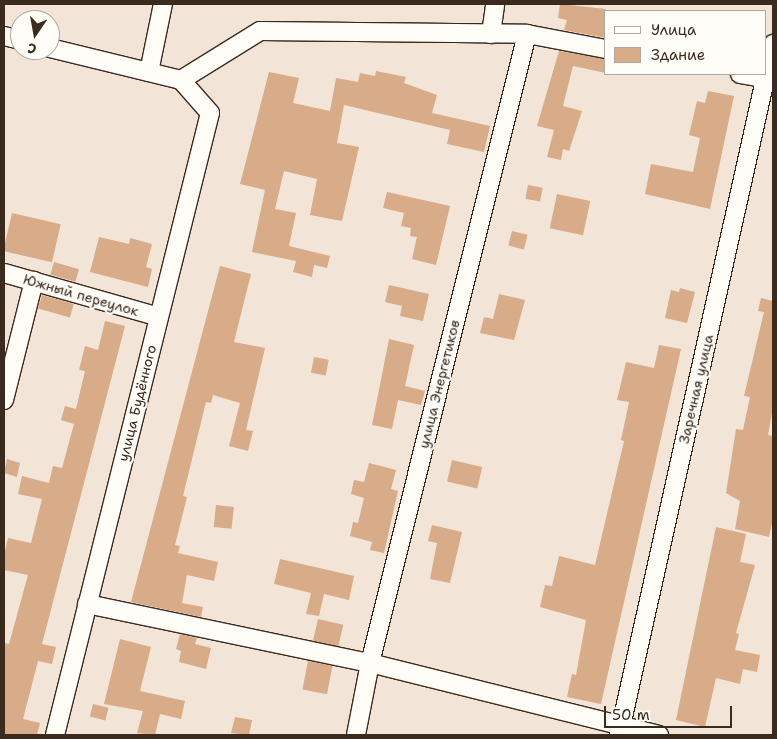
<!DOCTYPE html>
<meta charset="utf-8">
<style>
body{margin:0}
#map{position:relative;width:777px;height:739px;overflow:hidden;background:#f2e4d6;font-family:"Shantell Sans",sans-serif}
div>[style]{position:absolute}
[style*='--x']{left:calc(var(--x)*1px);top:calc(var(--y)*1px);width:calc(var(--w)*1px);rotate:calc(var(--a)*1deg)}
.building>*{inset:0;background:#d8ab89;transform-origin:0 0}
.roads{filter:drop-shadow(1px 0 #3b2a1e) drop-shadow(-1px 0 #3b2a1e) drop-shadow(0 1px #3b2a1e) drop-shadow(0 -1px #3b2a1e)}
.minor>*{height:18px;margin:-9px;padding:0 9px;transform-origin:9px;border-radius:9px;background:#fdfcf7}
span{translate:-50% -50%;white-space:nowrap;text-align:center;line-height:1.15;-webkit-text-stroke:4.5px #fdfcf7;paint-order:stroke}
.street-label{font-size:14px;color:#3b2a1e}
.frame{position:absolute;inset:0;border:5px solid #3b2a1e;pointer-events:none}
.legend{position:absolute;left:604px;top:10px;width:162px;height:65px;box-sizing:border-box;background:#fdfcf7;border:1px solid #afa8a0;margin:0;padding:6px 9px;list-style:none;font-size:15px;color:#3b2a1e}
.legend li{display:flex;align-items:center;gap:10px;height:25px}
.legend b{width:25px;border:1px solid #afa8a0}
.north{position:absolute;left:10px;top:10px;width:50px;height:50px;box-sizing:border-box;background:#fdfcf7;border:1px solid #afa8a0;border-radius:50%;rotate:192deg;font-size:14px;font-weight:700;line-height:20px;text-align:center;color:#3b2a1e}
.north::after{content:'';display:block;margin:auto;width:18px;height:22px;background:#3b2a1e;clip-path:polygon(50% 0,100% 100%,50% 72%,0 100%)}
.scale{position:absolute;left:604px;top:706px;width:128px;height:22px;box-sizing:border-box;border:2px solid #3b2a1e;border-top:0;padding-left:6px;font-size:15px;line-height:18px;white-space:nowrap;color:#3b2a1e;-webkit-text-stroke:4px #fdfcf7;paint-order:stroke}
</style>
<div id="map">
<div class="building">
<i style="clip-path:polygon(560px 4px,606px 9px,606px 38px,564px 30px,567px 20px,558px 18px)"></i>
<i style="clip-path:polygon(559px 51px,606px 59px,606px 73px,573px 66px,563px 106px,582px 111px,569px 151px,563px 149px,561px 160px,547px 157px,554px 130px,537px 126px)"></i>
<i style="clip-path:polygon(376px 71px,406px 77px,404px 83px,437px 95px,432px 113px,490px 126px,484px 152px,447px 144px,450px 130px,344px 105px,337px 143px,359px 147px,342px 221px,310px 215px,317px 179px,284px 171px,275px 209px,296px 213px,289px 246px,330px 256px,327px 268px,314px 265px,312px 277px,293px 272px,296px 261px,252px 252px,265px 190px,240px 184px,269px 72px,299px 78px,293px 103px,330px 111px,336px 78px,358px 82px,360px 73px,375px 76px)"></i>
<i style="clip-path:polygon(708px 91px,734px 96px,710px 209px,645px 194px,651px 164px,693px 172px,700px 138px,689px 135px,697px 101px,705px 103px)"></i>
<i style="left:528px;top:185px;width:15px;height:14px;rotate:11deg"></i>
<i style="clip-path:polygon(387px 192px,450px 206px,436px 265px,412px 259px,417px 237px,410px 236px,411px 228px,401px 226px,404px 213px,383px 208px)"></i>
<i style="left:557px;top:194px;width:34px;height:35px;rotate:12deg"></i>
<i style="left:12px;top:213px;width:50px;height:39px;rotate:13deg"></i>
<i style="left:512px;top:231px;width:16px;height:15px;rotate:14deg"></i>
<i style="clip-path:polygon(99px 237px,129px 244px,130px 238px,152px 244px,146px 267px,152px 269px,148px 287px,90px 272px)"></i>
<i style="left:54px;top:262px;width:26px;height:13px;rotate:16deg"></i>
<i style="clip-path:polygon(220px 266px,251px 274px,234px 342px,265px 348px,246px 430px,253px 431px,248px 451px,229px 446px,240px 403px,213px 395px,211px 403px,206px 402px,183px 496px,187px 497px,175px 545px,180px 546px,178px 553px,218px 562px,214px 581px,187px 575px,182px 603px,203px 607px,201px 617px,131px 602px)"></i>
<i style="clip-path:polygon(389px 285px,429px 294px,423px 321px,400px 316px,402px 306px,385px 302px)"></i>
<i style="clip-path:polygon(680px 288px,695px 292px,687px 323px,665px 318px,671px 290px,679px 292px)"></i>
<i style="clip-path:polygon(499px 294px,525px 300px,514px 340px,480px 333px,484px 317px,493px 319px)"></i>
<i style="left:42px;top:295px;width:33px;height:14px;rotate:16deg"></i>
<i style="clip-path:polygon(761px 298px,773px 301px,773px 408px,768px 435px,773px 436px,773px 519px,769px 537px,735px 529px,740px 501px,726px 493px,736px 429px,743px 430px,750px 397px,744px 396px,764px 312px,758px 311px)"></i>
<i style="clip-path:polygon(105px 321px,125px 326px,42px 644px,56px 647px,52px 664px,38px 661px,23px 719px,40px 723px,37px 735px,4px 735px,4px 643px,9px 644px,28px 575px,4px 570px,4px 556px,8px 538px,31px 543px,42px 499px,18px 494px,22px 476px,49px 483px,53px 466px,62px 468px,74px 424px,61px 420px,65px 406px,76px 409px,85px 371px,79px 370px,85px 346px,98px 350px)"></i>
<i style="clip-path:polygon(389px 339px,414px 345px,405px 386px,425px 391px,421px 405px,398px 400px,392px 429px,372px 425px)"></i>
<i style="clip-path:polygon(659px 345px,681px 349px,601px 704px,567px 697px,572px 674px,576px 675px,586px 620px,540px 607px,545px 585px,552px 586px,559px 556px,595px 565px,624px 441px,621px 440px,629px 402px,617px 400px,626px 362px,654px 368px)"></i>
<i style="left:314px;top:357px;width:15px;height:16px;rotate:11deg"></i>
<i style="clip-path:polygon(7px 459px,20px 463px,17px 477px,4px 473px)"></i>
<i style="left:452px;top:460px;width:31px;height:22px;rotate:13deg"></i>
<i style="clip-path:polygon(369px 463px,396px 470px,391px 489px,398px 491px,384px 553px,370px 550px,372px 542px,350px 536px,353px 522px,358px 523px,364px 498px,351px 494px,354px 480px,364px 482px)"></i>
<i style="left:216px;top:505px;width:18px;height:22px;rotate:6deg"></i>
<i style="clip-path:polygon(432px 525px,462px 532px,450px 583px,430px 579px,437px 543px,428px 541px)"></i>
<i style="clip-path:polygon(716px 527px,746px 534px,740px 562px,755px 565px,736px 633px,739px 634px,735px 650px,760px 655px,757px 672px,743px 669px,740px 684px,716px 678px,705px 727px,676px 720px)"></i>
<i style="clip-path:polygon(280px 559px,354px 576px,349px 600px,324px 594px,319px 616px,306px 614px,311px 593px,274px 584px)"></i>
<i style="left:318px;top:619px;width:26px;height:22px;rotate:13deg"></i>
<i style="clip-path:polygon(180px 634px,197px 638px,195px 644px,211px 648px,206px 669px,179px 662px,181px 651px,176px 649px)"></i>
<i style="clip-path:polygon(120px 639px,151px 647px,140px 691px,185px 701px,181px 719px,160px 714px,155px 735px,137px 733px,143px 711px,104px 704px)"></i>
<i style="left:308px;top:661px;width:25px;height:29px;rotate:11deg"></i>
<i style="left:93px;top:704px;width:16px;height:13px;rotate:14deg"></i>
<i style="clip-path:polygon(235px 717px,252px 720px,249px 735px,231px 733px)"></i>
</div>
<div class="roads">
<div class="minor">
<i style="--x:491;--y:34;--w:30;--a:-82"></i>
<i style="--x:4;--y:36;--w:16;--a:14"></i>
<i style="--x:50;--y:48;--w:135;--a:13.7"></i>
<i style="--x:149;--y:72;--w:69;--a:-78.4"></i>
<i style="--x:740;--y:74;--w:34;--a:10"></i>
<i style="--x:181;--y:80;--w:93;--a:-31.8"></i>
<i style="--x:260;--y:31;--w:267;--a:0.6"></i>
<i style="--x:527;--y:34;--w:80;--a:10.8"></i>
<i style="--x:4;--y:273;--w:161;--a:15.8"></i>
<i style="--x:4;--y:400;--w:123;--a:-75.9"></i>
<i style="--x:87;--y:604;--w:289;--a:11.8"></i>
<i style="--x:370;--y:663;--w:298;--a:14"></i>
<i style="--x:55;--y:735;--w:641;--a:-76.01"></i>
<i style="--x:210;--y:113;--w:44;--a:-131.3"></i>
<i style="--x:356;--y:735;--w:73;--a:-79"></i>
<i style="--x:370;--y:663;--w:648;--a:-75.99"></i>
<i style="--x:619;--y:735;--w:708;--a:-77.44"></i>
</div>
</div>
<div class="street-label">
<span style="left:81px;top:295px;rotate:16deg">Южный переулок</span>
<span style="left:439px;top:384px;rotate:-76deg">улица Энергетиков</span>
<span style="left:696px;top:389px;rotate:-77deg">Заречная улица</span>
<span style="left:137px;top:403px;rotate:-76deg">улица Будённого</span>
</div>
<div class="frame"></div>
<ul class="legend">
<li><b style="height:6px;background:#fdfcf7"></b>Улица</li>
<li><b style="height:14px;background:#d8ab89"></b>Здание</li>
</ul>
<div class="north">С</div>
<div class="scale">50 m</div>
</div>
